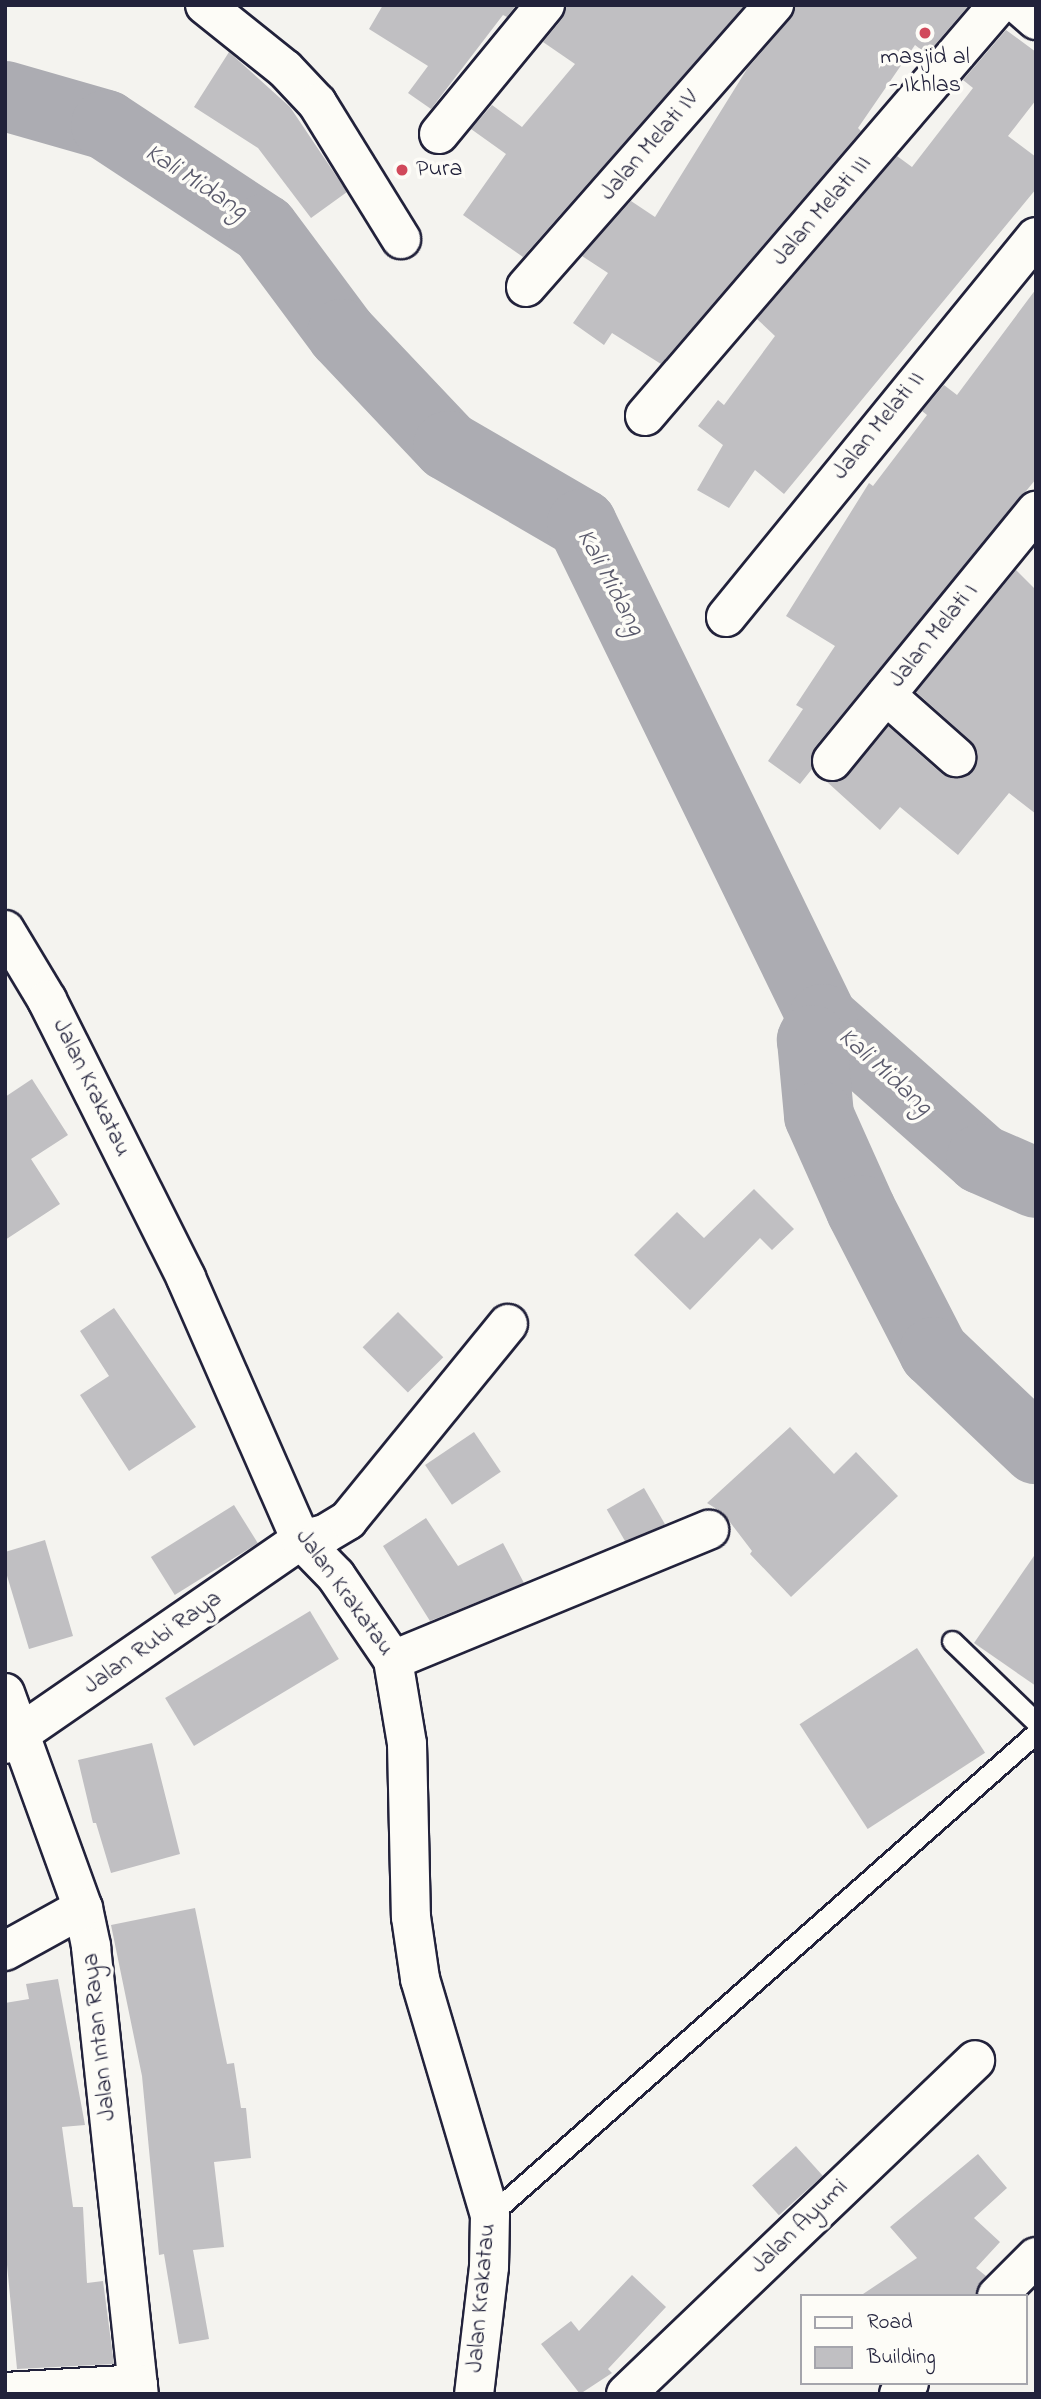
<!DOCTYPE html>
<style>
body{margin:0}
#map{position:relative;width:1041px;height:2399px;overflow:hidden;background:#f4f3ef;font-family:"Indie Flower",sans-serif}
div>[style]{position:absolute}
[style*='--x']{left:calc(var(--x)*1px);top:calc(var(--y)*1px);width:calc(var(--w)*1px);rotate:calc(var(--a)*1deg)}
.river>*{height:70px;margin:-35px;padding:0 35px;transform-origin:35px;border-radius:35px;background:#acacb2}
.building>*{inset:0;background:#c0bfc2;transform-origin:0 0}
.roads{filter:drop-shadow(2px 0 #22223b) drop-shadow(-2px 0 #22223b) drop-shadow(0 2px #22223b) drop-shadow(0 -2px #22223b)}
.lane>*{height:19px;margin:-9.5px;padding:0 9.5px;transform-origin:9.5px;border-radius:9.5px;background:#fdfcf7}
.street>*{height:38px;margin:-19px;padding:0 19px;transform-origin:19px;border-radius:19px;background:#fdfcf7}
.secondary>*{height:38px;margin:-19px;padding:0 19px;transform-origin:19px;border-radius:19px;background:#fdfcf7}
.dots>*{width:19px;height:19px;translate:-50% -50%;box-sizing:border-box;border:4px solid #fdfcf7;border-radius:50%}
span{translate:-50% -50%;white-space:nowrap;text-align:center;line-height:1.15;-webkit-text-stroke:7px #fdfcf7;paint-order:stroke}
.poi-label{font-size:24px;color:#22223b}
.left{translate:0 -50%;text-align:left}
.street-label{font-size:24px;color:#22223b}
.water-label{font-size:26px;color:#59596b;font-style:italic}
.frame{position:absolute;inset:0;border:7px solid #22223b;pointer-events:none}
.legend{position:absolute;left:800px;top:2294px;width:228px;height:91px;box-sizing:border-box;background:#fdfcf7;border:2px solid #a5a5ac;margin:0;padding:9px 12px;list-style:none;font-size:21px;color:#22223b}
.legend li{display:flex;align-items:center;gap:14px;height:35px}
.legend b{width:35px;border:2px solid #a5a5ac}
</style>
<div id="map">
<div class="river">
<i style="--x:5;--y:96;--w:105;--a:16"></i>
<i style="--x:106;--y:125;--w:189;--a:33.4"></i>
<i style="--x:264;--y:229;--w:131;--a:53.4"></i>
<i style="--x:342;--y:334;--w:154;--a:46.6"></i>
<i style="--x:448;--y:446;--w:155;--a:30.2"></i>
<i style="--x:582;--y:524;--w:551;--a:64.04"></i>
<i style="--x:823;--y:1019;--w:211;--a:41.5"></i>
<i style="--x:981;--y:1159;--w:60;--a:23.6"></i>
<i style="--x:823;--y:1019;--w:24;--a:118"></i>
<i style="--x:812;--y:1040;--w:76;--a:84.7"></i>
<i style="--x:819;--y:1116;--w:103;--a:65.9"></i>
<i style="--x:861;--y:1210;--w:160;--a:62.8"></i>
<i style="--x:934;--y:1352;--w:141;--a:43.6"></i>
</div>
<div class="building">
<i style="clip-path:polygon(383px 5px,516px 5px,507px 17px,503px 15px,431px 109px,408px 93px,428px 66px,369px 29px)"></i>
<i style="clip-path:polygon(566px 5px,745px 5px,523px 257px,463px 215px,506px 154px,471px 129px,492px 105px,522px 127px,575px 64px,543px 42px,562px 19px)"></i>
<i style="clip-path:polygon(795px 5px,969px 5px,927px 54px,915px 45px,858px 128px,861px 131px,661px 364px,612px 333px,604px 345px,573px 323px,608px 273px,582px 256px,631px 201px,655px 217px,747px 69px,790px 19px)"></i>
<i style="clip-path:polygon(1006px 30px,1036px 52px,1036px 100px,1008px 136px,1036px 157px,1036px 189px,784px 494px,755px 470px,729px 508px,697px 490px,723px 445px,698px 426px,718px 400px,724px 405px,775px 336px,757px 319px,897px 156px,912px 167px,973px 88px,963px 80px)"></i>
<i style="clip-path:polygon(229px 52px,290px 107px,347px 192px,311px 218px,258px 148px,194px 107px)"></i>
<i style="clip-path:polygon(1036px 289px,1036px 479px,815px 747px,812px 769px,800px 784px,768px 761px,803px 709px,796px 705px,835px 646px,786px 616px,869px 483px,873px 486px,927px 415px,922px 411px,944px 385px,957px 395px)"></i>
<i style="clip-path:polygon(1016px 570px,1036px 590px,1036px 814px,1009px 793px,958px 855px,900px 807px,880px 830px,826px 781px,839px 782px,848px 775px,888px 726px,942px 774px,952px 778px,972px 772px,977px 761px,971px 741px,916px 692px)"></i>
<i style="clip-path:polygon(32px 1079px,68px 1135px,31px 1159px,60px 1204px,5px 1240px,5px 1097px)"></i>
<i style="clip-path:polygon(754px 1189px,794px 1229px,772px 1250px,760px 1238px,690px 1310px,634px 1255px,677px 1212px,704px 1238px)"></i>
<i style="clip-path:polygon(114px 1308px,196px 1427px,129px 1471px,80px 1395px,109px 1376px,80px 1331px)"></i>
<i style="left:398px;top:1312px;width:64px;height:50px;rotate:45deg"></i>
<i style="clip-path:polygon(790px 1427px,834px 1474px,856px 1452px,898px 1496px,791px 1597px,750px 1554px,752px 1551px,723px 1513px,707px 1503px)"></i>
<i style="left:474px;top:1432px;width:48px;height:59px;rotate:56deg"></i>
<i style="left:644px;top:1488px;width:42px;height:43px;rotate:60deg"></i>
<i style="left:234px;top:1505px;width:45px;height:98px;rotate:58deg"></i>
<i style="clip-path:polygon(426px 1518px,458px 1566px,503px 1543px,524px 1583px,430px 1621px,383px 1546px)"></i>
<i style="clip-path:polygon(45px 1540px,73px 1636px,29px 1649px,5px 1569px,5px 1552px)"></i>
<i style="clip-path:polygon(1036px 1553px,1036px 1686px,974px 1643px)"></i>
<i style="left:310px;top:1611px;width:56px;height:169px;rotate:59deg"></i>
<i style="left:917px;top:1648px;width:125px;height:140px;rotate:57deg"></i>
<i style="clip-path:polygon(152px 1743px,180px 1854px,111px 1873px,96px 1823px,93px 1823px,78px 1760px)"></i>
<i style="clip-path:polygon(195px 1908px,227px 2064px,234px 2063px,241px 2108px,246px 2108px,251px 2158px,214px 2162px,224px 2247px,193px 2250px,209px 2339px,179px 2344px,164px 2254px,159px 2255px,142px 2076px,111px 1925px)"></i>
<i style="clip-path:polygon(58px 1979px,85px 2125px,62px 2127px,73px 2207px,83px 2207px,87px 2283px,103px 2281px,114px 2364px,17px 2369px,5px 2244px,5px 2003px,29px 1999px,26px 1984px)"></i>
<i style="left:796px;top:2146px;width:40px;height:59px;rotate:48deg"></i>
<i style="clip-path:polygon(978px 2154px,1007px 2188px,974px 2218px,1000px 2242px,976px 2268px,986px 2276px,976px 2296px,860px 2296px,917px 2258px,890px 2227px)"></i>
<i style="clip-path:polygon(632px 2275px,666px 2307px,608px 2369px,612px 2373px,580px 2394px,541px 2344px,571px 2321px,579px 2331px)"></i>
</div>
<div class="roads">
<div class="lane">
<i style="--x:952;--y:1641;--w:117;--a:44"></i>
<i style="--x:490;--y:2215;--w:728;--a:-41.44"></i>
</div>
<div class="street">
<i style="--x:205;--y:5;--w:102;--a:38.7"></i>
<i style="--x:285;--y:69;--w:47;--a:46.7"></i>
<i style="--x:317;--y:103;--w:160;--a:58.3"></i>
<i style="--x:1019;--y:5;--w:23;--a:41"></i>
<i style="--x:439;--y:134;--w:167;--a:-50.6"></i>
<i style="--x:526;--y:287;--w:376;--a:-48.7"></i>
<i style="--x:645;--y:416;--w:542;--a:-49.34"></i>
<i style="--x:726;--y:617;--w:490;--a:-50.8"></i>
<i style="--x:886;--y:695;--w:94;--a:41.5"></i>
<i style="--x:832;--y:761;--w:323;--a:-50.8"></i>
<i style="--x:393;--y:1660;--w:342;--a:-22.4"></i>
<i style="--x:5;--y:1693;--w:229;--a:70.1"></i>
<i style="--x:83;--y:1908;--w:40;--a:78"></i>
<i style="--x:91;--y:1947;--w:450;--a:83.9"></i>
<i style="--x:5;--y:1744;--w:359;--a:-34.6"></i>
<i style="--x:301;--y:1540;--w:25;--a:-14"></i>
<i style="--x:325;--y:1534;--w:27;--a:-31"></i>
<i style="--x:348;--y:1520;--w:253;--a:-50.8"></i>
<i style="--x:5;--y:1951;--w:89;--a:-28.9"></i>
<i style="--x:997;--y:2296;--w:55;--a:-45"></i>
<i style="--x:5;--y:2392;--w:133;--a:-3.4"></i>
<i style="--x:626;--y:2394;--w:483;--a:-43.7"></i>
<i style="--x:899;--y:2394;--w:15;--a:-48"></i>
</div>
<div class="secondary">
<i style="--x:5;--y:930;--w:82;--a:59"></i>
<i style="--x:47;--y:1000;--w:311;--a:63.4"></i>
<i style="--x:186;--y:1278;--w:286;--a:66.3"></i>
<i style="--x:301;--y:1540;--w:50;--a:45.8"></i>
<i style="--x:336;--y:1576;--w:102;--a:55.8"></i>
<i style="--x:393;--y:1660;--w:85;--a:80.5"></i>
<i style="--x:407;--y:1744;--w:173;--a:88.7"></i>
<i style="--x:411;--y:1917;--w:63;--a:81.7"></i>
<i style="--x:420;--y:1979;--w:246;--a:73.5"></i>
<i style="--x:490;--y:2215;--w:52;--a:91.1"></i>
<i style="--x:489;--y:2267;--w:128;--a:96.7"></i>
</div>
</div>
<div class="dots">
<i style="left:925px;top:33px;background:#d1495b"></i>
<i style="left:402px;top:170px;background:#d1495b"></i>
</div>
<div class="poi-label">
<span style="left:925px;top:72px">masjid al<br>- Ikhlas</span>
<span class="left" style="left:416px;top:170px">Pura</span>
</div>
<div class="street-label">
<span style="left:650px;top:146px;rotate:-49deg">Jalan Melati IV</span>
<span style="left:822px;top:211px;rotate:-49deg">Jalan Melati III</span>
<span style="left:879px;top:426px;rotate:-51deg">Jalan Melati II</span>
<span style="left:934px;top:636px;rotate:-51deg">Jalan Melati I</span>
<span style="left:91px;top:1088px;rotate:64deg">Jalan Krakatau</span>
<span style="left:344px;top:1593px;rotate:54deg">Jalan Krakatau</span>
<span style="left:153px;top:1643px;rotate:-35deg">Jalan Rubi Raya</span>
<span style="left:100px;top:2037px;rotate:-96deg">Jalan Intan Raya</span>
<span style="left:800px;top:2227px;rotate:-44deg">Jalan Ayumi</span>
<span style="left:482px;top:2298px;rotate:-85deg">Jalan Krakatau</span>
</div>
<div class="water-label">
<span style="left:195px;top:183px;rotate:33deg">Kali Midang</span>
<span style="left:609px;top:583px;rotate:62deg">Kali Midang</span>
<span style="left:884px;top:1073px;rotate:42deg">Kali Midang</span>
</div>
<div class="frame"></div>
<ul class="legend">
<li><b style="height:9px;background:#fdfcf7"></b>Road</li>
<li><b style="height:19px;background:#c0bfc2"></b>Building</li>
</ul>
</div>
